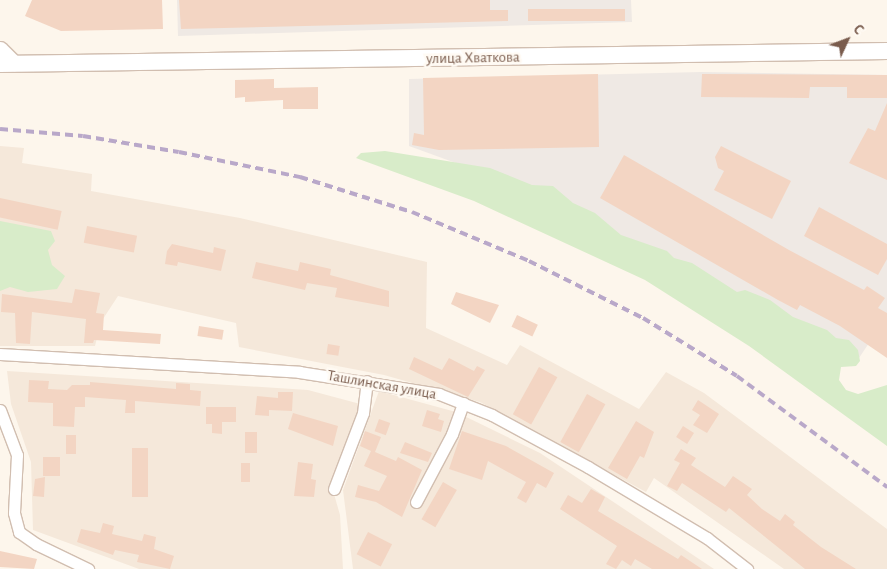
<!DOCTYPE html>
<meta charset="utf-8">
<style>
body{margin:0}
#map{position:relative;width:887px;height:569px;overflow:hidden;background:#fdf6ec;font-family:"Alegreya Sans",sans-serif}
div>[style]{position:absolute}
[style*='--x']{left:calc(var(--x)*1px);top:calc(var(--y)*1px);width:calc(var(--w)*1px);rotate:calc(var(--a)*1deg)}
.residential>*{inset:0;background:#f5e8da}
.industrial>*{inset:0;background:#efe9e4}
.green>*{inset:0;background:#d8ecc9}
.building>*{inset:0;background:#f3d5c3;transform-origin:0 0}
.roads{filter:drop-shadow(1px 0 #d1beb0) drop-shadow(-1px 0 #d1beb0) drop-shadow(0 1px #d1beb0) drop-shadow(0 -1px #d1beb0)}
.minor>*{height:11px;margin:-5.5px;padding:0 5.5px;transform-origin:5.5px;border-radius:5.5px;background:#fff}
.tertiary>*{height:15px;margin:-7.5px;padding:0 7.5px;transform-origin:7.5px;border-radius:7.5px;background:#fff}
.secondary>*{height:16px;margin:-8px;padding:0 8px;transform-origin:8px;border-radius:8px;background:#fff}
.rail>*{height:4px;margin-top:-2px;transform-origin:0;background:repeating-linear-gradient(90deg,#b9a8c9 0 8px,transparent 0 13px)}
span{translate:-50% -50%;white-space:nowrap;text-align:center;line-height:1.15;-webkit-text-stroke:5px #fffaf3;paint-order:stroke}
.street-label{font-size:15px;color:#7a5c4d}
.north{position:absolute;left:822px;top:15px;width:50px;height:50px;-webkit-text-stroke:4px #fffaf3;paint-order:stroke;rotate:47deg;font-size:14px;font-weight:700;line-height:20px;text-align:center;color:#7a5c4d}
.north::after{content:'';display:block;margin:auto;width:18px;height:22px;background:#7a5c4d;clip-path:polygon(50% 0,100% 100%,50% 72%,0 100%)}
</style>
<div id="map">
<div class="residential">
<i style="clip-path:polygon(0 146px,24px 148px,22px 163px,92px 174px,91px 191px,240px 218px,427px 262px,426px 328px,507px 365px,520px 345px,639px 409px,666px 372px,704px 393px,887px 529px,887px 569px,784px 569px,654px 478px,646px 492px,480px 402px,384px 375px,239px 347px,236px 323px,118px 296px,101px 322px,95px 346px,0 346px)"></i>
<i style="clip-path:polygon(7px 371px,308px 390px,364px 405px,334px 494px,340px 515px,343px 569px,139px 569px,33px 530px,31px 462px,11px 404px)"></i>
<i style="clip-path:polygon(379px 391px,456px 412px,540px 453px,714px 569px,353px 569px,343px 490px)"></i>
</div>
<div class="industrial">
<i style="clip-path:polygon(177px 0,631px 0,632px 22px,178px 36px)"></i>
<i style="clip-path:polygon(701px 72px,887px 75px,887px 316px,859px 358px,508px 182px,409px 146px,409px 79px)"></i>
</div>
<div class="green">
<i style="clip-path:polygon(385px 151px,490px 168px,532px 185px,553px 186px,573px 203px,595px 213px,621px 235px,667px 251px,674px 258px,692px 263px,737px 292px,745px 290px,770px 300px,793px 317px,827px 330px,836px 338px,849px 340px,858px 350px,860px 361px,856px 366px,841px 367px,839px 380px,846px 390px,858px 394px,887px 385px,887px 446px,749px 346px,645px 280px,474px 201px,356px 158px,361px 153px)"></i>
<i style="clip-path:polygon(0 221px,51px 231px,55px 241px,48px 250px,52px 265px,65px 276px,57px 289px,28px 292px,10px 287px,0 291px)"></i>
</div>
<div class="building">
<i style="clip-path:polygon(32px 0,162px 0,163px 29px,61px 31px,25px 16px)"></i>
<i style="clip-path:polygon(179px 0,490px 0,490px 10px,508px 10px,508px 21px,181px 29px)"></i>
<i style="left:625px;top:9px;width:12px;height:97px;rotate:90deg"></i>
<i style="clip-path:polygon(598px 74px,599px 147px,439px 150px,412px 145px,414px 133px,424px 135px,423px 78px)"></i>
<i style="clip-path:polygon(702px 74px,887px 75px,887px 98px,847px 98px,847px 87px,810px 87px,809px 98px,701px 97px)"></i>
<i style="clip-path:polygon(274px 79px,274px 88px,318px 87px,318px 109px,283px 109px,283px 100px,245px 102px,245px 97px,235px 98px,235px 80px)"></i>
<i style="clip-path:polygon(887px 103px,887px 180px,849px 163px,868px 128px,875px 131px)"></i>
<i style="clip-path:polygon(721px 146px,791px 181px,772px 219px,714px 190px,724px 171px,718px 168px,715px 157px)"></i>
<i style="clip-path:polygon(624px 155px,789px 250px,864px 290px,867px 286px,885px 298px,878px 308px,887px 313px,887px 358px,840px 326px,800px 305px,797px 310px,778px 300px,600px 198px)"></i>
<i style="left:0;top:198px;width:63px;height:19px;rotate:12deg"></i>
<i style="clip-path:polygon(819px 207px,887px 244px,887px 259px,878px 275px,804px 236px)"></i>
<i style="left:87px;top:226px;width:51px;height:17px;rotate:11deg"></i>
<i style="clip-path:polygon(172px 244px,213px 253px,214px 247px,226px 250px,221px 271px,178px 262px,177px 266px,165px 264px,167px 251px)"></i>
<i style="clip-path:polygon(256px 262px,298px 271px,300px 262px,331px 269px,330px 275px,389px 291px,389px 307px,335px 297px,337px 288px,307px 283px,305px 290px,252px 278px)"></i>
<i style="clip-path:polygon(75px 289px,100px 293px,96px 313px,104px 314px,103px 330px,161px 334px,160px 344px,94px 340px,93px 343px,84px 343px,86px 319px,32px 312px,30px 344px,16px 343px,15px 313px,1px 312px,2px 294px,72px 303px)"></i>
<i style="clip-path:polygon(456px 292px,499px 305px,490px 323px,451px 304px)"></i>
<i style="left:517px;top:315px;width:23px;height:13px;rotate:25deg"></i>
<i style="left:199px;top:326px;width:25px;height:10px;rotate:9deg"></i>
<i style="left:328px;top:344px;width:12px;height:10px;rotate:9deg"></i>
<i style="clip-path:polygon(414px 357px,442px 370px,449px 358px,474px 371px,477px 366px,485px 370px,468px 397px,409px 369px)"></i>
<i style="left:539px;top:367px;width:21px;height:54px;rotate:29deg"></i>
<i style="clip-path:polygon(29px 380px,49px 381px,48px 389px,67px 390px,72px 385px,90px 385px,90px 382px,176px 389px,176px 383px,190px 384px,190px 390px,201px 391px,200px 406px,135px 401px,135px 413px,125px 413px,126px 400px,85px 397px,85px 407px,75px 407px,74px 427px,53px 426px,53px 403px,28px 402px)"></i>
<i style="clip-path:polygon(278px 392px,293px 392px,292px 411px,269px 410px,269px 416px,255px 415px,257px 396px,278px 398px)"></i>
<i style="left:587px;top:394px;width:21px;height:55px;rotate:29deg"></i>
<i style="clip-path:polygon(698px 400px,719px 414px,707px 433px,693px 425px,700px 415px,692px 410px)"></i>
<i style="clip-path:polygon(206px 407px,236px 407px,236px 422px,222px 422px,222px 434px,212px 433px,212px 424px,206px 424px)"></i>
<i style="clip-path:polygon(427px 410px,440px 414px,438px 419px,444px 421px,441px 432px,422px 426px)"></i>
<i style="clip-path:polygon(293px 413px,338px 426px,333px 446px,288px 429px)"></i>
<i style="left:379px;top:419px;width:12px;height:13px;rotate:20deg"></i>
<i style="clip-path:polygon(636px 421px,654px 432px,644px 458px,640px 456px,627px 479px,608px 468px)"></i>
<i style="left:683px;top:426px;width:13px;height:13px;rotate:32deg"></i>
<i style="clip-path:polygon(365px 431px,381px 437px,375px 452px,396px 461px,398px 457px,422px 470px,402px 517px,376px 502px,355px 497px,358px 485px,379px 491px,387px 476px,364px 466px,371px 451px,360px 446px)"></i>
<i style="clip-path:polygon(462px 431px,506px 446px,554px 473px,546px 488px,537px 483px,526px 503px,517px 498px,526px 482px,488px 461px,482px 480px,449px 469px)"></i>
<i style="left:245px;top:432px;width:12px;height:21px"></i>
<i style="left:66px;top:435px;width:10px;height:19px"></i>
<i style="clip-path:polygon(405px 442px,432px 453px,428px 462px,400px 453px)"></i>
<i style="left:132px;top:448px;width:16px;height:49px"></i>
<i style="clip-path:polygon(681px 449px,696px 458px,691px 465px,725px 487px,733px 476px,752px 489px,747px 495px,762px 509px,780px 521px,785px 514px,795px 522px,793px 525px,821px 547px,856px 569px,805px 569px,729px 508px,726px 512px,682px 483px,677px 491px,667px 486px,680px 463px,674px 460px)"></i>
<i style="left:43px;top:457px;width:17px;height:19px"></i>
<i style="clip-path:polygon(298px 462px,313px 464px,311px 479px,316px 480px,314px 497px,294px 496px)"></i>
<i style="left:250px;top:463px;width:19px;height:9px;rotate:90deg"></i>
<i style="clip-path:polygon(45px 477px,44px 497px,33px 496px,35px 479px)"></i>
<i style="left:443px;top:482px;width:16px;height:43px;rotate:30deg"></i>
<i style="clip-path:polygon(591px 489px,605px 497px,598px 511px,678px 559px,681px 555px,702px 569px,652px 569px,635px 559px,631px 566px,622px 560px,616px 569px,606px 564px,617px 546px,560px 509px,568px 495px,582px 503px)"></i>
<i style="clip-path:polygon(103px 523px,114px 526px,112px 534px,142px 541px,144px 534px,156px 537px,154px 549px,174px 556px,170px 569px,137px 562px,139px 555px,115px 550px,113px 555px,77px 542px,81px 529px,100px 533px)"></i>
<i style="left:368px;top:532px;width:27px;height:25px;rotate:27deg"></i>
<i style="clip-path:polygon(0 551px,37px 559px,34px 569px,0 567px)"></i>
</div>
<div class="roads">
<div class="minor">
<i style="--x:0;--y:354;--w:300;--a:3.4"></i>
<i style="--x:299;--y:372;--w:142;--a:8.9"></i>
<i style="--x:439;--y:394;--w:57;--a:21.6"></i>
<i style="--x:492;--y:415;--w:109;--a:28.4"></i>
<i style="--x:588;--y:467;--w:139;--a:30.8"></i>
<i style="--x:707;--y:538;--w:51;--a:37.8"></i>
<i style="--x:0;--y:410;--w:48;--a:69.3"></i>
<i style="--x:17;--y:455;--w:58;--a:93"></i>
<i style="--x:14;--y:513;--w:20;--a:75"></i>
<i style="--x:19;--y:532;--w:21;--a:35"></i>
<i style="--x:36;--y:544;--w:58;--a:25.7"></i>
<i style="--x:334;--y:489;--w:81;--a:-69.1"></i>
<i style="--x:363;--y:413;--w:32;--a:-83"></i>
<i style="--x:416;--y:502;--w:77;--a:-62.1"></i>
<i style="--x:452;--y:434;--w:33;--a:-70"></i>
</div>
<div class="tertiary">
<i style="--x:0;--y:49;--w:20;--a:45"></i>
</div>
<div class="secondary">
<i style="--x:0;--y:64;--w:887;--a:-0.84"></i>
</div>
</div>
<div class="rail">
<i style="--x:0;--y:129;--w:83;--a:4.8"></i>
<i style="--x:83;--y:136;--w:97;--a:9.5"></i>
<i style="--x:179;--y:152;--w:124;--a:11.7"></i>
<i style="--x:300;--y:177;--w:117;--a:17.4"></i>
<i style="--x:412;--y:212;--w:127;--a:22.7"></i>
<i style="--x:529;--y:261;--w:127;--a:26.6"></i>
<i style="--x:643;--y:318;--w:110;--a:31.7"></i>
<i style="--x:737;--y:376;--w:187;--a:36.5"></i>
</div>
<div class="street-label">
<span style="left:473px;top:58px;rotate:-1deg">улица Хваткова</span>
<span style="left:382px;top:385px;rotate:10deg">Ташлинская улица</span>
</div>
<div class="north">С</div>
</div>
